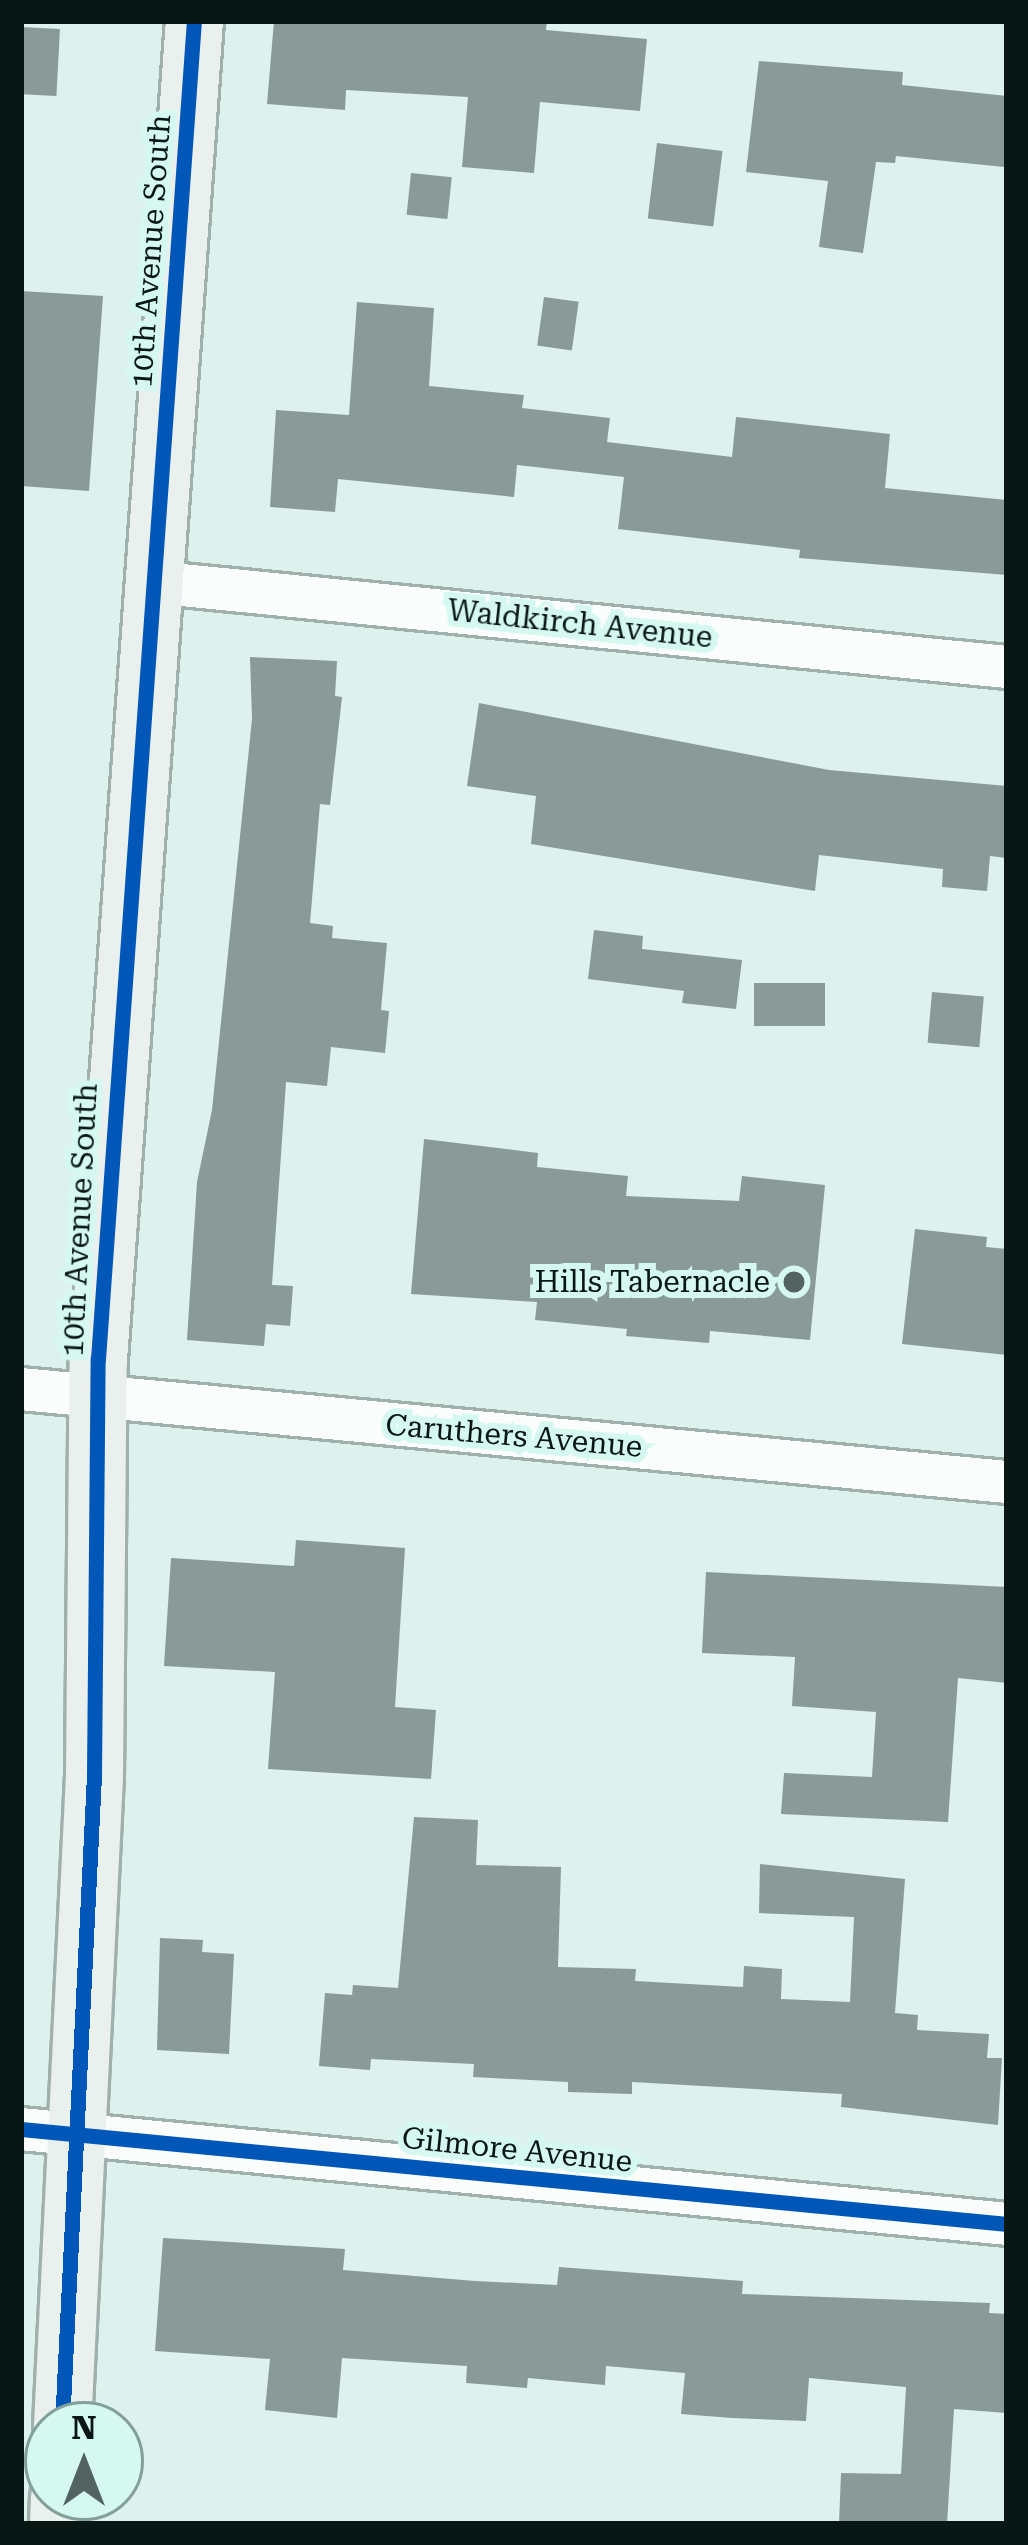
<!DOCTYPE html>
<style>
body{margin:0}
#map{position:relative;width:1028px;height:2545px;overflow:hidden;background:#ddf1ed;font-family:"Roboto Serif",serif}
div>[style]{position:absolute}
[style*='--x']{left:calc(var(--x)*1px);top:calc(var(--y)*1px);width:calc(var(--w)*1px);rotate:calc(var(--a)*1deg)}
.building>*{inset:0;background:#8a9a99;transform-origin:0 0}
.roads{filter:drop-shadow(3px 0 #a0b0ad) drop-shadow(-3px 0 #a0b0ad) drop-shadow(0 3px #a0b0ad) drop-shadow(0 -3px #a0b0ad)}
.street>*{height:42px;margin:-21px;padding:0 21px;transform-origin:21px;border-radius:21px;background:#fafdfc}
.secondary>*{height:57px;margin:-28.5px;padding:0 28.5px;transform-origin:28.5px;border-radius:28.5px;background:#e9f0ed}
.cycleway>*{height:15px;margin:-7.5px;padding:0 7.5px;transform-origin:7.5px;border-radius:7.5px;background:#0057b8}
.dots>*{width:33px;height:33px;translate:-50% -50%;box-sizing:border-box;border:6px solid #d5f9f1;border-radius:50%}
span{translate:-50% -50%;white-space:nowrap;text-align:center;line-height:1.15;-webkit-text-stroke:12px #d5f9f1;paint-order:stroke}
.street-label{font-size:30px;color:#091714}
.poi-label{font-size:30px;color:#091714}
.right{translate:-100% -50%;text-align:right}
.frame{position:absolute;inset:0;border:24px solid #091714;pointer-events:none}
.north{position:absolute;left:24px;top:2401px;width:120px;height:120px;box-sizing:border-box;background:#d5f9f1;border:3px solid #839f99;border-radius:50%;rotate:0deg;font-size:33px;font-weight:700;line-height:48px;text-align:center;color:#091714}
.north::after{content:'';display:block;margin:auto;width:42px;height:54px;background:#536360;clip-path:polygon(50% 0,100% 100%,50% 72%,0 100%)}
</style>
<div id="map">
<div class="building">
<i style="clip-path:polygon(274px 21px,547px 21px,546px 30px,647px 39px,640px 111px,540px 102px,534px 173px,462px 167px,468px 97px,346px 90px,345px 110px,267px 104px)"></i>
<i style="left:21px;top:27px;width:39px;height:67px;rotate:3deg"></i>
<i style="clip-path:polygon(759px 61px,903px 72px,902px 85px,1007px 96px,1004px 167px,896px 156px,895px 163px,876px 162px,863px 253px,819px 247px,828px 181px,746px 172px)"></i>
<i style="left:657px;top:143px;width:66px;height:76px;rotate:7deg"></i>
<i style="left:411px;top:173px;width:41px;height:42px;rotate:6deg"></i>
<i style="clip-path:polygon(21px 291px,103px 296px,89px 491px,21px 486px)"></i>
<i style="left:544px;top:297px;width:35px;height:49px;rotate:8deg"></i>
<i style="clip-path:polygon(357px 302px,434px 308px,429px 386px,524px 395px,522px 408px,610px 418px,607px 442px,732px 457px,736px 417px,890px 434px,885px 488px,1007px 500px,1007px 575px,799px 558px,800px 550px,618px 529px,624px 477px,517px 465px,514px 497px,338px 479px,335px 512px,270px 507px,276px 410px,349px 415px)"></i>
<i style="clip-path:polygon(250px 657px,337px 661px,335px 696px,342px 697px,330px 805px,320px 804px,310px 923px,333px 926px,332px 938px,387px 943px,381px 1010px,389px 1011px,385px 1053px,331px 1047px,327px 1086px,286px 1082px,272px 1285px,293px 1286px,290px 1326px,266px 1324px,264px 1346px,187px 1340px,197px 1182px,212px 1110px,252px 719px)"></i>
<i style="clip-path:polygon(479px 703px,829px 770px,1007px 786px,1007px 858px,990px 856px,987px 891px,942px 887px,943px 869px,819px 855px,815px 891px,531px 844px,536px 796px,467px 786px)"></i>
<i style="clip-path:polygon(594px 930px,643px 936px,642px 949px,742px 960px,736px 1009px,682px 1003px,684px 991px,588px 979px)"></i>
<i style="left:825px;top:983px;width:43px;height:71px;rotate:90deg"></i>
<i style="left:932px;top:992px;width:52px;height:51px;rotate:5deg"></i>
<i style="clip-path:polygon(424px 1139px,538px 1153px,537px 1167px,628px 1176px,626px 1196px,739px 1201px,742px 1176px,825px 1185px,810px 1340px,710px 1331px,709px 1343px,626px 1336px,627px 1329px,535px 1320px,537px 1302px,411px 1294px)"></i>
<i style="clip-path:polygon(915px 1229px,987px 1237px,986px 1247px,1007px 1249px,1007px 1355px,902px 1344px)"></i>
<i style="clip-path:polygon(296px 1540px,405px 1548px,395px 1707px,436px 1710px,431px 1779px,268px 1769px,275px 1672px,164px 1666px,171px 1558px,294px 1566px)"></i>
<i style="clip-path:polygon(706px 1572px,1007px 1587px,1007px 1683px,958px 1678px,948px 1822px,781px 1814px,784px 1773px,872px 1777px,876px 1712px,792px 1706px,795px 1657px,702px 1653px)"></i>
<i style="clip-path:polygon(414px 1817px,478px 1820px,476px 1865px,561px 1867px,558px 1967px,636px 1969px,635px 1981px,743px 1987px,744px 1966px,782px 1969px,781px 1999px,850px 2002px,854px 1917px,759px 1913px,760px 1864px,905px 1879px,895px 2013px,918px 2015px,917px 2030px,989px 2034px,987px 2058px,1002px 2058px,998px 2125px,841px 2107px,842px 2094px,632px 2082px,632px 2094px,568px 2092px,568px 2082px,473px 2077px,474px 2064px,371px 2059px,370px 2070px,319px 2066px,325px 1993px,352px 1995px,353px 1985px,398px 1988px)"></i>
<i style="clip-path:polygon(160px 1938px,203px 1940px,202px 1952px,234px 1954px,229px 2054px,157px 2050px)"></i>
<i style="clip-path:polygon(163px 2238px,345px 2249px,343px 2270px,475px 2281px,557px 2285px,559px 2267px,743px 2281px,742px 2294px,990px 2303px,989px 2313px,1007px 2314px,1007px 2413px,954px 2409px,947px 2524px,839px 2524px,841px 2473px,901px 2474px,906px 2387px,809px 2378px,806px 2421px,732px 2418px,681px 2414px,685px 2373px,606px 2366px,605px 2385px,528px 2378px,527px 2388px,466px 2383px,467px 2366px,342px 2358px,337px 2418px,265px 2410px,270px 2359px,155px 2351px)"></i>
</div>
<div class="roads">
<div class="street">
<i style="--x:152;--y:582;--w:859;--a:5.68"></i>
<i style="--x:21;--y:1389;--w:990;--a:5.39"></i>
<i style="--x:21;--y:2129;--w:991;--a:5.5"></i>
</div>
<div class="secondary">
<i style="--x:62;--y:2425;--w:650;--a:-87.18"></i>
<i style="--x:94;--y:1776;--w:417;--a:-89.5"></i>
<i style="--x:98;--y:1359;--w:1341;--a:-85.9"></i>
<i style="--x:58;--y:2524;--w:27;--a:-88"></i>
</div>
</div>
<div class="cycleway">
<i style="--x:21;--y:2129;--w:991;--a:5.5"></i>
<i style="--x:62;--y:2425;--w:650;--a:-87.18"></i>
<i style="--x:94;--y:1776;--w:417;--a:-89.5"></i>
<i style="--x:98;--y:1359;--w:1341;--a:-85.9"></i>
</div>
<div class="dots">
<i style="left:794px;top:1282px;background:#536360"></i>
</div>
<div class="street-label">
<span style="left:151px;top:251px;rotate:-86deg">10th Avenue South</span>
<span style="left:580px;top:624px;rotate:6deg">Waldkirch Avenue</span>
<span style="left:80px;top:1220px;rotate:-87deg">10th Avenue South</span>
<span style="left:514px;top:1436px;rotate:5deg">Caruthers Avenue</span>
<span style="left:517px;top:2150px;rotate:6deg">Gilmore Avenue</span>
</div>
<div class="poi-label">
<span class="right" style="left:770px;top:1282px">Hills Tabernacle</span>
</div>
<div class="frame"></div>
<div class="north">N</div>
</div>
